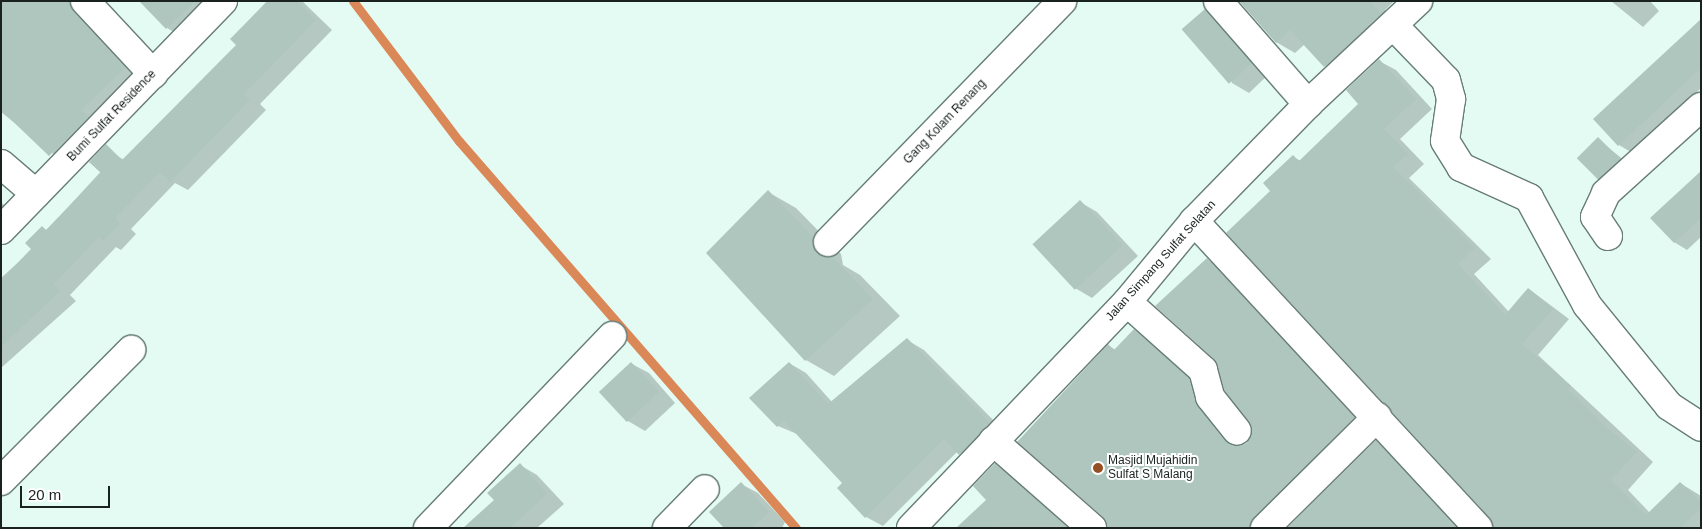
<!DOCTYPE html>
<style>
body{margin:0}
#map{position:relative;width:1702px;height:529px;overflow:hidden;background:#e3fbf3;font-family:Arial,sans-serif}
div>[style]{position:absolute}
[style*='--x']{left:calc(var(--x)*1px);top:calc(var(--y)*1px);width:calc(var(--w)*1px);rotate:calc(var(--a)*1deg)}
.shadow>*{inset:0;background:#0003}
.stream>*{height:9px;margin:-4.5px;padding:0 4.5px;transform-origin:4.5px;border-radius:4.5px;background:#db8858}
.building>*{inset:0;background:#afc6be;transform-origin:0 0}
.roads{filter:drop-shadow(1px 0 #677d75) drop-shadow(-1px 0 #677d75) drop-shadow(0 1px #677d75) drop-shadow(0 -1px #677d75)}
.minor>*{height:28px;margin:-14px;padding:0 14px;transform-origin:14px;border-radius:14px;background:#fff}
.dots>*{width:14px;height:14px;translate:-50% -50%;box-sizing:border-box;border:2px solid #fff;border-radius:50%}
span{translate:-50% -50%;white-space:nowrap;text-align:center;line-height:1.15;-webkit-text-stroke:4px #fff;paint-order:stroke}
.street-label{font-size:12px;color:#19221f}
.poi-label{font-size:12px;color:#19221f}
.left{translate:0 -50%;text-align:left}
.frame{position:absolute;inset:0;border:2px solid #19221f;pointer-events:none}
.scale{position:absolute;left:20px;top:486px;width:90px;height:22px;box-sizing:border-box;border:2px solid #19221f;border-top:0;padding-left:6px;font-size:15px;line-height:18px;white-space:nowrap;color:#19221f;-webkit-text-stroke:4px #fff;paint-order:stroke}
</style>
<div id="map">
<div class="shadow">
<i style="clip-path:polygon(1px 1px,74px 1px,141px 78px,67px 165px,1px 112px)"></i>
<i style="clip-path:polygon(143px 1px,222px 1px,184px 38px,167px 28px)"></i>
<i style="clip-path:polygon(267px 1px,302px 1px,332px 30px,260px 104px,266px 110px,188px 190px,175px 183px,131px 229px,136px 234px,121px 250px,116px 247px,70px 295px,76px 301px,1px 368px,1px 278px,33px 249px,42px 228px,47px 230px,116px 155px,124px 160px,237px 45px,231px 39px)"></i>
<i style="clip-path:polygon(1242px 1px,1394px 1px,1385px 10px,1400px 25px,1344px 77px,1325px 66px,1305px 44px,1295px 53px,1276px 42px)"></i>
<i style="clip-path:polygon(1611px 1px,1650px 1px,1659px 11px,1643px 27px)"></i>
<i style="clip-path:polygon(1205px 11px,1222px 20px,1269px 74px,1249px 93px,1232px 83px)"></i>
<i style="clip-path:polygon(1701px 21px,1701px 88px,1634px 154px,1619px 145px)"></i>
<i style="clip-path:polygon(1379px 61px,1396px 70px,1432px 109px,1400px 139px,1424px 164px,1409px 178px,1491px 259px,1474px 274px,1509px 312px,1529px 289px,1569px 319px,1538px 355px,1653px 462px,1628px 490px,1650px 513px,1680px 483px,1701px 496px,1701px 528px,1494px 528px,1272px 191px,1293px 157px,1301px 161px,1360px 104px)"></i>
<i style="clip-path:polygon(1598px 139px,1636px 170px,1615px 188px,1598px 179px)"></i>
<i style="clip-path:polygon(1701px 175px,1701px 237px,1687px 250px,1674px 242px)"></i>
<i style="clip-path:polygon(768px 192px,796px 208px,841px 254px,843px 265px,860px 275px,900px 316px,834px 376px,806px 360px)"></i>
<i style="clip-path:polygon(1px 202px,15px 216px,1px 229px)"></i>
<i style="clip-path:polygon(1080px 202px,1097px 212px,1138px 256px,1092px 298px,1075px 288px)"></i>
<i style="clip-path:polygon(1208px 260px,1224px 270px,1371px 428px,1270px 528px,1107px 528px,1109px 346px,1116px 350px,1134px 331px,1151px 341px,1206px 390px,1214px 417px,1239px 448px,1248px 444px,1254px 428px)"></i>
<i style="clip-path:polygon(907px 340px,924px 350px,1006px 433px,977px 464px,958px 451px,883px 526px,866px 517px,844px 484px,797px 434px,778px 426px,751px 398px,789px 363px,806px 373px,832px 402px)"></i>
<i style="clip-path:polygon(632px 364px,649px 373px,675px 403px,645px 431px,628px 421px,601px 392px)"></i>
<i style="clip-path:polygon(1376px 442px,1393px 452px,1463px 528px,1289px 528px)"></i>
<i style="clip-path:polygon(520px 465px,537px 475px,564px 504px,537px 528px,465px 528px,496px 500px)"></i>
<i style="clip-path:polygon(995px 465px,1012px 475px,1072px 528px,958px 528px,988px 500px)"></i>
<i style="clip-path:polygon(741px 484px,758px 493px,785px 522px,782px 528px,725px 528px)"></i>
</div>
<div class="stream">
<i style="--x:353;--y:1;--w:176;--a:52.9"></i>
<i style="--x:459;--y:141;--w:513;--a:48.95"></i>
</div>
<div class="building">
<i style="clip-path:polygon(1px 1px,70px 1px,74px 12px,125px 68px,81px 110px,88px 117px,49px 156px,1px 110px)"></i>
<i style="clip-path:polygon(139px 1px,195px 1px,166px 29px)"></i>
<i style="clip-path:polygon(268px 1px,297px 1px,316px 20px,244px 94px,250px 100px,170px 182px,160px 172px,115px 218px,120px 224px,103px 241px,99px 237px,54px 284px,60px 291px,1px 347px,1px 280px,31px 249px,25px 243px,42px 226px,46px 230px,101px 173px,89px 162px,106px 144px,122px 160px,236px 45px,230px 39px)"></i>
<i style="clip-path:polygon(1239px 1px,1370px 1px,1381px 14px,1324px 67px,1290px 30px,1276px 43px)"></i>
<i style="left:1205px;top:9px;width:72px;height:31px;rotate:49deg"></i>
<i style="clip-path:polygon(1701px 19px,1701px 68px,1618px 146px,1593px 119px)"></i>
<i style="clip-path:polygon(1379px 59px,1416px 99px,1384px 129px,1408px 154px,1393px 167px,1475px 248px,1458px 264px,1505px 315px,1528px 288px,1553px 309px,1522px 344px,1571px 386px,1568px 389px,1607px 428px,1637px 452px,1611px 480px,1646px 515px,1680px 482px,1701px 502px,1701px 508px,1680px 528px,1493px 528px,1489px 517px,1226px 233px,1270px 191px,1263px 183px,1293px 155px,1299px 161px,1358px 104px,1346px 90px)"></i>
<i style="left:1598px;top:137px;width:31px;height:30px;rotate:45deg"></i>
<i style="clip-path:polygon(1701px 171px,1701px 218px,1674px 243px,1650px 218px)"></i>
<i style="clip-path:polygon(768px 190px,813px 237px,817px 253px,832px 257px,873px 299px,805px 361px,706px 253px)"></i>
<i style="left:1080px;top:200px;width:62px;height:65px;rotate:47deg"></i>
<i style="clip-path:polygon(1207px 258px,1354px 417px,1254px 517px,1250px 528px,1107px 528px,1102px 516px,1017px 442px,1108px 344px,1114px 350px,1134px 329px,1189px 378px,1198px 406px,1225px 441px,1239px 446px,1247px 443px,1252px 428px,1224px 390px,1214px 359px,1155px 306px)"></i>
<i style="clip-path:polygon(907px 338px,990px 423px,959px 455px,944px 439px,865px 518px,837px 488px,842px 483px,784px 421px,777px 427px,749px 398px,789px 362px,828px 404px)"></i>
<i style="left:631px;top:362px;width:41px;height:44px;rotate:47deg"></i>
<i style="clip-path:polygon(1376px 440px,1456px 528px,1287px 528px)"></i>
<i style="clip-path:polygon(520px 463px,547px 494px,510px 528px,463px 528px,494px 500px,487px 493px)"></i>
<i style="clip-path:polygon(995px 463px,1065px 525px,956px 528px,986px 500px,973px 486px)"></i>
<i style="clip-path:polygon(741px 482px,769px 512px,752px 528px,724px 528px,709px 512px)"></i>
</div>
<div class="roads">
<div class="minor">
<i style="--x:85;--y:1;--w:100;--a:47"></i>
<i style="--x:1218;--y:1;--w:137;--a:48.9"></i>
<i style="--x:1393;--y:25;--w:76;--a:46.1"></i>
<i style="--x:1446;--y:80;--w:20;--a:75"></i>
<i style="--x:1451;--y:99;--w:42;--a:98.1"></i>
<i style="--x:1445;--y:141;--w:31;--a:58"></i>
<i style="--x:1461;--y:167;--w:75;--a:24.5"></i>
<i style="--x:1529;--y:198;--w:122;--a:61.5"></i>
<i style="--x:1587;--y:305;--w:130;--a:50.9"></i>
<i style="--x:1669;--y:406;--w:38;--a:33"></i>
<i style="--x:1;--y:164;--w:46;--a:40.6"></i>
<i style="--x:1194;--y:221;--w:418;--a:47.2"></i>
<i style="--x:1;--y:230;--w:319;--a:-45.9"></i>
<i style="--x:1608;--y:236;--w:23;--a:-124"></i>
<i style="--x:1595;--y:217;--w:26;--a:-65"></i>
<i style="--x:1606;--y:193;--w:128;--a:-42.2"></i>
<i style="--x:828;--y:242;--w:336;--a:-45.8"></i>
<i style="--x:1127;--y:302;--w:102;--a:41.8"></i>
<i style="--x:1203;--y:370;--w:28;--a:75"></i>
<i style="--x:1210;--y:397;--w:43;--a:51.5"></i>
<i style="--x:993;--y:441;--w:132;--a:41.3"></i>
<i style="--x:1;--y:481;--w:185;--a:-45.2"></i>
<i style="--x:428;--y:528;--w:266;--a:-46.2"></i>
<i style="--x:667;--y:528;--w:54;--a:-45.7"></i>
<i style="--x:911;--y:528;--w:313;--a:-46.3"></i>
<i style="--x:1127;--y:302;--w:105;--a:-50.4"></i>
<i style="--x:1194;--y:221;--w:163;--a:-45.7"></i>
<i style="--x:1308;--y:104;--w:151;--a:-43.1"></i>
<i style="--x:1265;--y:528;--w:158;--a:-44.7"></i>
</div>
</div>
<div class="dots">
<i style="left:1098px;top:468px;background:#944f24"></i>
</div>
<div class="street-label">
<span style="left:112px;top:116px;rotate:-46deg">Bumi Sulfat Residence</span>
<span style="left:945px;top:122px;rotate:-46deg">Gang Kolam Renang</span>
<span style="left:1161px;top:261px;rotate:-48deg">Jalan Simpang Sulfat Selatan</span>
</div>
<div class="poi-label">
<span class="left" style="left:1108px;top:468px">Masjid Mujahidin<br>Sulfat S Malang</span>
</div>
<div class="frame"></div>
<div class="scale">20 m</div>
</div>
